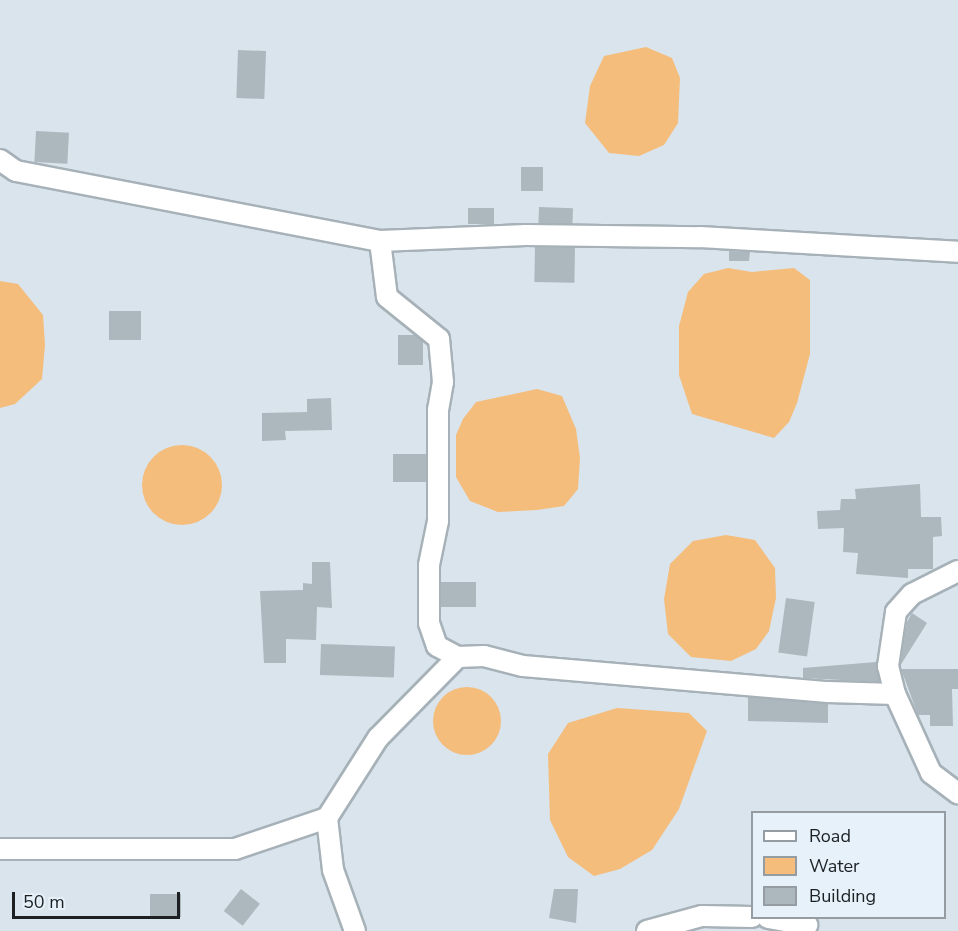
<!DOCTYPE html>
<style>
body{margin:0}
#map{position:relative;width:958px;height:931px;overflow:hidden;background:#d9e4ec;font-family:"Nunito Sans",sans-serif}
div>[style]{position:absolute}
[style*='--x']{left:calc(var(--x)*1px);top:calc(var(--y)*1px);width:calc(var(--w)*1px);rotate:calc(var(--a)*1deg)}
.water>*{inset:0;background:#f5bd7c}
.round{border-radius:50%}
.building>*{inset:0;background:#acb7be;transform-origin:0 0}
.roads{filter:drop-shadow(2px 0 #a6b1b8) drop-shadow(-2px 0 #a6b1b8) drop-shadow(0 2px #a6b1b8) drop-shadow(0 -2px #a6b1b8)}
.minor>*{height:20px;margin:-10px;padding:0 10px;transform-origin:10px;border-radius:10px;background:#fff}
span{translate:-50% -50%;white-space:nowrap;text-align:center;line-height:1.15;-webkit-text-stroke:5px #e6f1f9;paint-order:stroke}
.legend{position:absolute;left:751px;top:811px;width:195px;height:108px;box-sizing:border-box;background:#e6f1f9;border:2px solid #959da3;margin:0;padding:8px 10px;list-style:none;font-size:18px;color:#1c2023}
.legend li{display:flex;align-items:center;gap:12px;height:30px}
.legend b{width:30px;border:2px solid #959da3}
.scale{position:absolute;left:12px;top:892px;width:168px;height:27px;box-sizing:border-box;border:3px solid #1c2023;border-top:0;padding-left:8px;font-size:18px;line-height:21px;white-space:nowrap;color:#1c2023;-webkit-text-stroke:4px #e6f1f9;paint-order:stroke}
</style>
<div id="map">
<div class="water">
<i style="clip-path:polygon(646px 47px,672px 58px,680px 78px,678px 123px,664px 145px,639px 156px,609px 153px,585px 123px,590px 86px,604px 56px)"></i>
<i style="clip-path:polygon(728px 268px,752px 272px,794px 268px,810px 280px,810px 354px,797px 403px,789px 422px,774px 438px,692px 414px,679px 375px,679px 326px,688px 292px,704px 274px)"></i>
<i style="clip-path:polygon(0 281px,18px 284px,43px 315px,45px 345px,42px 379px,15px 404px,0 408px)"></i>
<i style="clip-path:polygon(537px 389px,562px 396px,576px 429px,580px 458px,578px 489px,564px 506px,537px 510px,498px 512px,470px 501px,456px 477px,456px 435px,463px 419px,476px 402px)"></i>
<i class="round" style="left:142px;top:445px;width:80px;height:80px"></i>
<i style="clip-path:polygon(726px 535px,755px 540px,775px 568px,776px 598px,769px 631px,756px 649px,731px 661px,691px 657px,668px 634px,664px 599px,670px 564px,693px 541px)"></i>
<i class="round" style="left:433px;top:687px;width:68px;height:68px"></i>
<i style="clip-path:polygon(617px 708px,689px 713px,707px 731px,679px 809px,652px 850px,620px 869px,594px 876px,568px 857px,550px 820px,548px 754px,568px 723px)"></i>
</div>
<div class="building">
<i style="left:266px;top:51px;width:48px;height:28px;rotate:92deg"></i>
<i style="left:36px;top:131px;width:33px;height:31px;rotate:3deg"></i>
<i style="left:521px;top:167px;width:22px;height:24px"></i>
<i style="left:539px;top:207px;width:34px;height:16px;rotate:2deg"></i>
<i style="left:494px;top:208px;width:16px;height:26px;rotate:90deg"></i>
<i style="left:535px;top:247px;width:40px;height:35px;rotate:1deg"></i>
<i style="clip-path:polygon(729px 251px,750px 252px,749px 261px,729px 261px)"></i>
<i style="left:109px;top:311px;width:32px;height:29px"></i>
<i style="clip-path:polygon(398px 335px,415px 335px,423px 341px,423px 365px,398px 365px)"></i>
<i style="clip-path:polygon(331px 398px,332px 430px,285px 431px,286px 440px,262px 441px,262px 413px,307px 412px,307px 399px)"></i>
<i style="left:426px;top:454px;width:28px;height:33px;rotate:90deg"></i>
<i style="clip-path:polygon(920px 484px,921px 517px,941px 517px,942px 536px,933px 537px,933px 569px,908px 569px,908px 578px,856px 574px,858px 553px,843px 552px,844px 528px,818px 529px,817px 511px,840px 510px,841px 499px,856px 499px,855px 489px)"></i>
<i style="clip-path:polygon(312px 562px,330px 562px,332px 608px,317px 607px,316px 640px,286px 639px,286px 663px,264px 663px,260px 591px,303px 590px,303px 583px,312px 584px)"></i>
<i style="left:441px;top:582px;width:35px;height:25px"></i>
<i style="left:786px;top:598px;width:29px;height:55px;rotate:8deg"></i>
<i style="clip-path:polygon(912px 613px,927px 623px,900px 666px,907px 622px)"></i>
<i style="left:321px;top:644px;width:74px;height:31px;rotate:2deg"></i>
<i style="clip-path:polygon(876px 662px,880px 682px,803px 678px,803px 668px)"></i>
<i style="clip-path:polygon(901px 669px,958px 669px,958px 689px,952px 689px,953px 726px,930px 726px,930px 715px,918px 715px)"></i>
<i style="clip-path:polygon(748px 697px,828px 704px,828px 723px,748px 721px)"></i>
<i style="left:241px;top:889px;width:24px;height:28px;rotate:38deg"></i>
<i style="clip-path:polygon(554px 889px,578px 889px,576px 923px,549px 918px)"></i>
<i style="left:150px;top:894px;width:31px;height:23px"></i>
</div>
<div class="roads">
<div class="minor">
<i style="--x:0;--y:160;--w:19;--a:35"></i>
<i style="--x:16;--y:171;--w:371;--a:10.9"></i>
<i style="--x:380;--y:241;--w:146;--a:-2.4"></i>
<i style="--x:526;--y:235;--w:174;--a:0.7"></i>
<i style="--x:700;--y:237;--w:258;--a:3.3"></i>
<i style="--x:380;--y:241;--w:56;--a:82.9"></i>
<i style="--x:387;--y:297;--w:67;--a:38.9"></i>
<i style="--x:439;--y:339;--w:43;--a:84.7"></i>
<i style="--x:443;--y:382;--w:27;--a:100"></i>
<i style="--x:438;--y:409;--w:112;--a:90"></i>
<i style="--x:438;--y:521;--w:45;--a:101.6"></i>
<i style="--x:429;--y:565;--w:58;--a:90"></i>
<i style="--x:429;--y:623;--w:24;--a:71"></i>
<i style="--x:437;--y:646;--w:24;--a:28"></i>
<i style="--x:958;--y:571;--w:51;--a:153.4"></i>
<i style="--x:912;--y:594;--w:24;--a:132"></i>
<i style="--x:896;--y:612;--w:55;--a:98.4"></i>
<i style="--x:888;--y:666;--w:29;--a:76"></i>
<i style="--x:895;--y:694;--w:87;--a:65.5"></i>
<i style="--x:931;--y:773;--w:34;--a:37"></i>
<i style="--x:327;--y:818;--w:52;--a:83.4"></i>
<i style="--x:333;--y:870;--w:65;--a:70.2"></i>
<i style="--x:0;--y:849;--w:235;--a:0"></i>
<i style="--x:235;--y:849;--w:97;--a:-18.6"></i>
<i style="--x:327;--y:818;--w:95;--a:-57.5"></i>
<i style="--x:378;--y:738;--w:114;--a:-45.4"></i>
<i style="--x:458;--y:657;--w:26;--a:-2"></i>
<i style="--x:484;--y:656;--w:40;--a:14.4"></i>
<i style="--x:523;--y:666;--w:306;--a:4.9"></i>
<i style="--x:828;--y:692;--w:67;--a:1.7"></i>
<i style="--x:768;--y:918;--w:40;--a:10"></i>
<i style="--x:647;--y:931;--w:57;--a:-15.3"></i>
<i style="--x:702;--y:916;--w:50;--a:1.1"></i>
</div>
</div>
<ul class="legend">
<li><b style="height:8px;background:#fff"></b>Road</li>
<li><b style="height:16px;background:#f5bd7c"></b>Water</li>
<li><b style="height:16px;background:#acb7be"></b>Building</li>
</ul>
<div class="scale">50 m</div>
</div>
